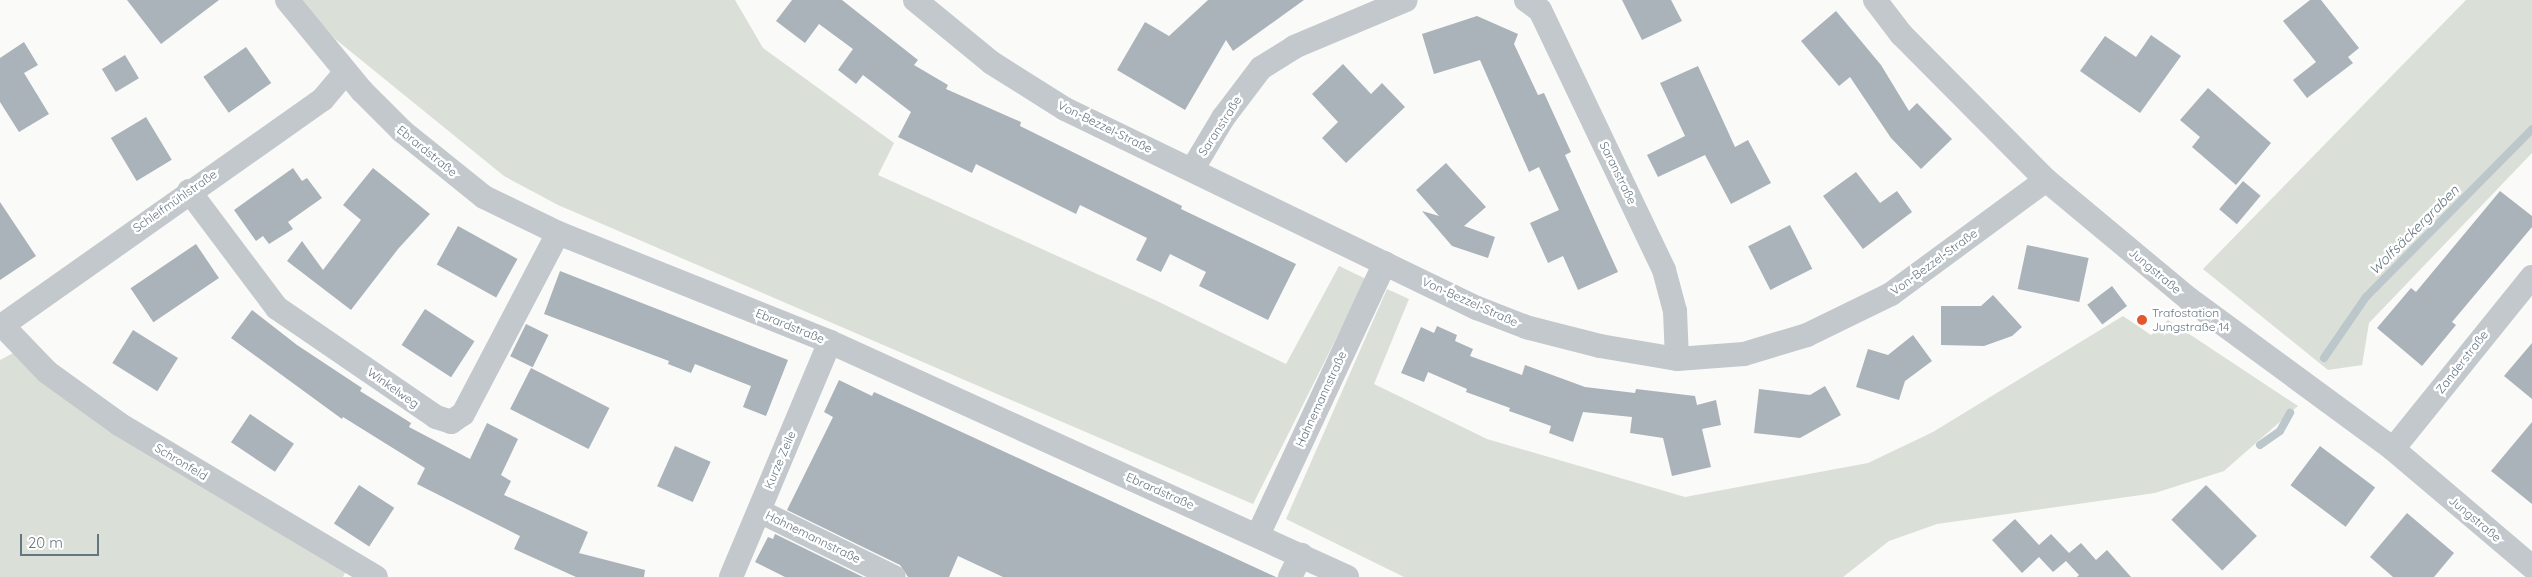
<!DOCTYPE html>
<meta charset="utf-8">
<style>
body{margin:0}
#map{position:relative;width:2532px;height:577px;overflow:hidden;background:#fafaf8;font-family:Quicksand,sans-serif}
div>[style]{position:absolute}
[style*='--x']{left:calc(var(--x)*1px);top:calc(var(--y)*1px);width:calc(var(--w)*1px);rotate:calc(var(--a)*1deg)}
.green>*{inset:0;background:#dadfd7}
.stream>*{height:8px;margin:-4px;padding:0 4px;transform-origin:4px;border-radius:4px;background:#bbc7cb}
.building>*{inset:0;background:#aab3b9;transform-origin:0 0}
.street>*{height:24px;margin:-12px;padding:0 12px;transform-origin:12px;border-radius:12px;background:#c3c8cc}
.dots>*{width:14px;height:14px;translate:-50% -50%;box-sizing:border-box;border:2px solid #fff;border-radius:50%}
span{translate:-50% -50%;white-space:nowrap;text-align:center;line-height:1.15;-webkit-text-stroke:5px #fff;paint-order:stroke}
.street-label{font-size:12px;color:#657683}
.poi-label{font-size:12px;color:#657683}
.left{translate:0 -50%;text-align:left}
.water-label{font-size:14px;color:#60757c;font-style:italic}
.scale{position:absolute;left:20px;top:534px;width:79px;height:22px;box-sizing:border-box;border:2px solid #657683;border-top:0;padding-left:6px;font-size:15px;line-height:18px;white-space:nowrap;color:#657683;-webkit-text-stroke:4px #fff;paint-order:stroke}
</style>
<div id="map">
<div class="green">
<i style="clip-path:polygon(301px 0,735px 0,763px 48px,894px 143px,878px 175px,1157px 301px,1286px 364px,1339px 266px,1366px 279px,1253px 504px,558px 205px,504px 176px,334px 38px)"></i>
<i style="clip-path:polygon(2466px 0,2532px 0,2532px 153px,2369px 323px,2362px 365px,2328px 370px,2203px 269px)"></i>
<i style="clip-path:polygon(1387px 289px,1409px 299px,1374px 384px,1487px 439px,1685px 497px,1868px 463px,1933px 432px,2123px 316px,2151px 335px,2168px 320px,2298px 406px,2224px 471px,2155px 493px,1937px 524px,1889px 541px,1843px 577px,1404px 577px,1286px 519px)"></i>
<i style="clip-path:polygon(17px 351px,346px 571px,343px 577px,0 577px,0 360px)"></i>
</div>
<div class="stream">
<i style="--x:2324;--y:358;--w:74;--a:-55.5"></i>
<i style="--x:2366;--y:297;--w:236;--a:-45.3"></i>
<i style="--x:2260;--y:445;--w:24;--a:-35"></i>
<i style="--x:2280;--y:431;--w:21;--a:-61"></i>
</div>
<div class="building">
<i style="clip-path:polygon(127px 0,219px 0,161px 44px)"></i>
<i style="clip-path:polygon(792px 0,842px 0,918px 60px,914px 65px,948px 85px,946px 89px,1021px 122px,1020px 126px,1182px 206px,1181px 209px,1296px 264px,1268px 320px,1199px 286px,1206px 272px,1170px 254px,1161px 272px,1136px 260px,1147px 238px,1080px 205px,1076px 214px,976px 164px,972px 173px,898px 137px,911px 112px,863px 75px,856px 84px,838px 70px,853px 49px,819px 24px,805px 43px,776px 21px)"></i>
<i style="clip-path:polygon(1208px 0,1304px 0,1233px 51px,1226px 40px,1185px 110px,1117px 70px,1145px 22px,1169px 36px)"></i>
<i style="clip-path:polygon(1622px 0,1671px 0,1682px 21px,1642px 40px)"></i>
<i style="clip-path:polygon(2310px 0,2321px 0,2359px 48px,2348px 57px,2353px 63px,2307px 98px,2293px 80px,2316px 62px,2283px 21px)"></i>
<i style="clip-path:polygon(1836px 11px,1881px 65px,1909px 111px,1917px 103px,1952px 139px,1921px 169px,1891px 138px,1850px 77px,1839px 86px,1801px 41px)"></i>
<i style="clip-path:polygon(1477px 16px,1518px 34px,1514px 44px,1538px 95px,1544px 93px,1571px 152px,1565px 155px,1618px 272px,1578px 290px,1563px 256px,1548px 263px,1530px 223px,1559px 210px,1539px 167px,1529px 172px,1480px 60px,1434px 74px,1422px 34px)"></i>
<i style="clip-path:polygon(2151px 35px,2181px 56px,2140px 113px,2080px 71px,2105px 36px,2136px 57px)"></i>
<i style="clip-path:polygon(24px 42px,38px 65px,24px 73px,49px 114px,19px 132px,0 102px,0 58px)"></i>
<i style="left:246px;top:47px;width:44px;height:52px;rotate:55deg"></i>
<i style="left:125px;top:55px;width:27px;height:27px;rotate:59deg"></i>
<i style="clip-path:polygon(1343px 64px,1371px 94px,1382px 83px,1405px 107px,1346px 163px,1322px 138px,1338px 122px,1312px 94px)"></i>
<i style="clip-path:polygon(1698px 66px,1735px 147px,1748px 140px,1771px 183px,1731px 204px,1705px 155px,1658px 177px,1647px 155px,1685px 136px,1660px 83px)"></i>
<i style="clip-path:polygon(2208px 88px,2271px 143px,2236px 185px,2192px 147px,2200px 137px,2180px 120px)"></i>
<i style="left:146px;top:117px;width:50px;height:41px;rotate:59deg"></i>
<i style="clip-path:polygon(1446px 163px,1486px 207px,1464px 226px,1495px 237px,1488px 258px,1452px 246px,1422px 211px,1439px 216px,1416px 190px)"></i>
<i style="clip-path:polygon(293px 168px,302px 181px,307px 178px,322px 198px,288px 222px,293px 229px,269px 244px,263px 236px,256px 241px,234px 210px)"></i>
<i style="clip-path:polygon(373px 168px,430px 214px,398px 249px,351px 310px,287px 261px,302px 241px,323px 270px,361px 220px,343px 205px)"></i>
<i style="clip-path:polygon(1856px 172px,1880px 203px,1897px 191px,1912px 212px,1863px 249px,1823px 196px)"></i>
<i style="left:2243px;top:181px;width:23px;height:37px;rotate:40deg"></i>
<i style="clip-path:polygon(2500px 191px,2532px 216px,2532px 227px,2452px 322px,2456px 325px,2422px 366px,2377px 328px,2411px 288px,2416px 292px)"></i>
<i style="clip-path:polygon(0 202px,36px 256px,0 280px)"></i>
<i style="left:1790px;top:225px;width:49px;height:47px;rotate:63deg"></i>
<i style="left:458px;top:226px;width:68px;height:44px;rotate:29deg"></i>
<i style="left:196px;top:244px;width:41px;height:79px;rotate:56deg"></i>
<i style="left:2027px;top:245px;width:63px;height:45px;rotate:12deg"></i>
<i style="clip-path:polygon(560px 271px,788px 360px,766px 416px,743px 407px,751px 386px,695px 364px,691px 373px,668px 364px,669px 361px,544px 314px)"></i>
<i style="left:2112px;top:286px;width:25px;height:31px;rotate:53deg"></i>
<i style="clip-path:polygon(1993px 295px,2022px 327px,2012px 336px,1984px 346px,1941px 345px,1941px 306px,1981px 306px)"></i>
<i style="left:425px;top:309px;width:59px;height:43px;rotate:33deg"></i>
<i style="clip-path:polygon(252px 310px,297px 345px,362px 388px,360px 391px,411px 423px,409px 427px,470px 459px,487px 423px,518px 439px,501px 475px,511px 481px,504px 495px,588px 532px,579px 553px,645px 570px,644px 577px,576px 577px,514px 549px,520px 536px,417px 484px,425px 468px,343px 417px,342px 419px,231px 338px)"></i>
<i style="left:526px;top:324px;width:25px;height:36px;rotate:26deg"></i>
<i style="clip-path:polygon(1437px 326px,1457px 335px,1455px 341px,1473px 349px,1470px 356px,1522px 375px,1525px 365px,1585px 387px,1635px 393px,1636px 389px,1695px 396px,1697px 405px,1716px 400px,1721px 425px,1702px 429px,1711px 467px,1672px 476px,1663px 438px,1630px 433px,1632px 417px,1583px 412px,1573px 442px,1549px 433px,1551px 426px,1509px 411px,1510px 408px,1466px 392px,1467px 389px,1428px 372px,1424px 382px,1401px 373px,1421px 327px,1434px 333px)"></i>
<i style="left:133px;top:330px;width:53px;height:39px;rotate:32deg"></i>
<i style="clip-path:polygon(1913px 335px,1932px 361px,1905px 381px,1899px 400px,1856px 387px,1868px 349px,1888px 355px)"></i>
<i style="clip-path:polygon(2532px 343px,2532px 399px,2504px 376px)"></i>
<i style="left:531px;top:368px;width:88px;height:46px;rotate:27deg"></i>
<i style="clip-path:polygon(839px 380px,872px 396px,874px 392px,916px 411px,1276px 577px,1003px 577px,958px 556px,949px 577px,908px 577px,900px 565px,787px 510px,833px 417px,824px 412px)"></i>
<i style="clip-path:polygon(1825px 386px,1841px 415px,1800px 438px,1754px 433px,1759px 389px,1810px 395px)"></i>
<i style="left:250px;top:414px;width:53px;height:34px;rotate:34deg"></i>
<i style="clip-path:polygon(2532px 422px,2532px 504px,2491px 471px)"></i>
<i style="left:675px;top:446px;width:39px;height:44px;rotate:24deg"></i>
<i style="left:2320px;top:446px;width:69px;height:49px;rotate:37deg"></i>
<i style="left:359px;top:485px;width:42px;height:46px;rotate:33deg"></i>
<i style="left:2206px;top:485px;width:72px;height:49px;rotate:45deg"></i>
<i style="clip-path:polygon(2407px 513px,2454px 553px,2434px 577px,2393px 577px,2370px 557px)"></i>
<i style="clip-path:polygon(2015px 519px,2039px 545px,2051px 534px,2069px 553px,2081px 543px,2096px 560px,2107px 550px,2131px 577px,2077px 577px,2079px 575px,2066px 561px,2053px 572px,2039px 557px,2022px 573px,1992px 540px)"></i>
<i style="clip-path:polygon(775px 534px,863px 577px,785px 577px,755px 562px,768px 537px,773px 539px)"></i>
</div>
<div class="street">
<i style="--x:287;--y:0;--w:118;--a:50.5"></i>
<i style="--x:362;--y:91;--w:57;--a:45"></i>
<i style="--x:402;--y:131;--w:105;--a:38.8"></i>
<i style="--x:484;--y:197;--w:82;--a:25.9"></i>
<i style="--x:558;--y:233;--w:293;--a:21.8"></i>
<i style="--x:830;--y:342;--w:568;--a:24.44"></i>
<i style="--x:915;--y:0;--w:99;--a:39.3"></i>
<i style="--x:992;--y:63;--w:86;--a:32.2"></i>
<i style="--x:1065;--y:109;--w:458;--a:25.8"></i>
<i style="--x:1477;--y:308;--w:53;--a:21.2"></i>
<i style="--x:1526;--y:327;--w:76;--a:14.4"></i>
<i style="--x:1600;--y:346;--w:78;--a:9.6"></i>
<i style="--x:1677;--y:359;--w:67;--a:-4.3"></i>
<i style="--x:1744;--y:354;--w:66;--a:-16.8"></i>
<i style="--x:1807;--y:335;--w:93;--a:-26"></i>
<i style="--x:1891;--y:294;--w:192;--a:-36.3"></i>
<i style="--x:1526;--y:0;--w:17;--a:36"></i>
<i style="--x:1540;--y:10;--w:288;--a:64.5"></i>
<i style="--x:1664;--y:270;--w:42;--a:75"></i>
<i style="--x:1675;--y:311;--w:48;--a:87.6"></i>
<i style="--x:1875;--y:0;--w:43;--a:52.6"></i>
<i style="--x:1901;--y:34;--w:206;--a:45.2"></i>
<i style="--x:2046;--y:180;--w:186;--a:39.8"></i>
<i style="--x:2189;--y:299;--w:253;--a:36.3"></i>
<i style="--x:2393;--y:449;--w:182;--a:40.3"></i>
<i style="--x:1192;--y:170;--w:61;--a:-59.2"></i>
<i style="--x:1223;--y:118;--w:63;--a:-52.8"></i>
<i style="--x:1261;--y:68;--w:39;--a:-32"></i>
<i style="--x:1294;--y:47;--w:121;--a:-22.8"></i>
<i style="--x:189;--y:191;--w:146;--a:53.1"></i>
<i style="--x:277;--y:308;--w:193;--a:34.4"></i>
<i style="--x:436;--y:417;--w:16;--a:18"></i>
<i style="--x:451;--y:422;--w:14;--a:-34"></i>
<i style="--x:463;--y:414;--w:204;--a:-62.3"></i>
<i style="--x:2;--y:325;--w:65;--a:46.2"></i>
<i style="--x:47;--y:372;--w:89;--a:35.8"></i>
<i style="--x:119;--y:424;--w:299;--a:30.8"></i>
<i style="--x:0;--y:327;--w:395;--a:-35.2"></i>
<i style="--x:323;--y:99;--w:35;--a:-50"></i>
<i style="--x:2393;--y:449;--w:221;--a:-51.1"></i>
<i style="--x:759;--y:511;--w:150;--a:26.1"></i>
<i style="--x:1258;--y:535;--w:300;--a:-65"></i>
<i style="--x:731;--y:577;--w:255;--a:-67.2"></i>
<i style="--x:1290;--y:577;--w:25;--a:-63"></i>
</div>
<div class="dots">
<i style="left:2142px;top:320px;background:#e4572e"></i>
</div>
<div class="street-label">
<span style="left:1220px;top:126px;rotate:-57deg">Saranstraße</span>
<span style="left:1105px;top:127px;rotate:26deg">Von-Bezzel-Straße</span>
<span style="left:427px;top:151px;rotate:39deg">Ebrardstraße</span>
<span style="left:1618px;top:173px;rotate:64deg">Saranstraße</span>
<span style="left:175px;top:201px;rotate:-35deg">Schleifmühlstraße</span>
<span style="left:1934px;top:262px;rotate:-36deg">Von-Bezzel-Straße</span>
<span style="left:2155px;top:271px;rotate:40deg">Jungstraße</span>
<span style="left:1470px;top:302px;rotate:24deg">Von-Bezzel-Straße</span>
<span style="left:790px;top:326px;rotate:22deg">Ebrardstraße</span>
<span style="left:2462px;top:362px;rotate:-52deg">Zanderstraße</span>
<span style="left:393px;top:388px;rotate:35deg">Winkelweg</span>
<span style="left:1321px;top:399px;rotate:-65deg">Hahnemannstraße</span>
<span style="left:780px;top:460px;rotate:-67deg">Kurze Zeile</span>
<span style="left:181px;top:462px;rotate:31deg">Schronfeld</span>
<span style="left:1160px;top:491px;rotate:24deg">Ebrardstraße</span>
<span style="left:2475px;top:519px;rotate:40deg">Jungstraße</span>
<span style="left:813px;top:537px;rotate:26deg">Hahnemannstraße</span>
</div>
<div class="poi-label">
<span class="left" style="left:2152px;top:320px">Trafostation<br>Jungstraße 14</span>
</div>
<div class="water-label">
<span style="left:2414px;top:230px;rotate:-45deg">Wolfsäckergraben</span>
</div>
<div class="scale">20 m</div>
</div>
